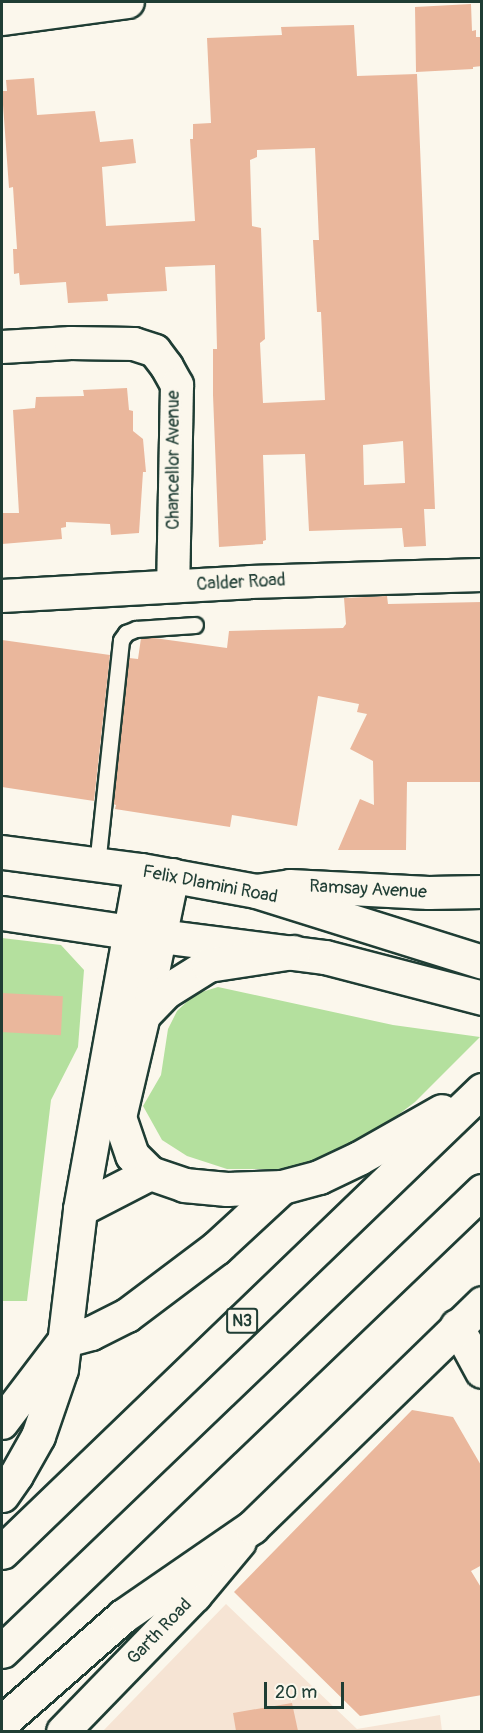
<!DOCTYPE html>
<style>
body{margin:0}
#map{position:relative;width:483px;height:1733px;overflow:hidden;background:#fbf7ec;font-family:Pangolin,sans-serif}
div>[style]{position:absolute}
[style*='--x']{left:calc(var(--x)*1px);top:calc(var(--y)*1px);width:calc(var(--w)*1px);rotate:calc(var(--a)*1deg)}
.built>*{inset:0;background:#f6e4d4}
.green>*{inset:0;background:#b4e09e}
.building>*{inset:0;background:#eab79c;transform-origin:0 0}
.roads{filter:drop-shadow(2px 0 #1f3d34) drop-shadow(-2px 0 #1f3d34) drop-shadow(0 2px #1f3d34) drop-shadow(0 -2px #1f3d34)}
.service>*{height:15px;margin:-7.5px;padding:0 7.5px;transform-origin:7.5px;border-radius:7.5px;background:#fbf7ec}
.minor>*{height:32px;margin:-16px;padding:0 16px;transform-origin:16px;border-radius:16px;background:#fbf7ec}
.secondary>*{height:33px;margin:-16.5px;padding:0 16.5px;transform-origin:16.5px;border-radius:16.5px;background:#fbf7ec}
.motorway>*{height:33px;margin:-16.5px;padding:0 16.5px;transform-origin:16.5px;border-radius:16.5px;background:#fbf7ec}
span{translate:-50% -50%;white-space:nowrap;text-align:center;line-height:1.15;-webkit-text-stroke:4.5px #fbf7ec;paint-order:stroke}
.shield-label span{padding:2px 4px;background:#fbf7ec;border:2px solid;border-radius:4px;-webkit-text-stroke-width:0}
.shield-label{font-size:16px;color:#1f3d34;font-weight:700}
.street-label{font-size:18px;color:#1f3d34}
.frame{position:absolute;inset:0;border:3px solid #1f3d34;pointer-events:none}
.scale{position:absolute;left:264px;top:1682px;width:80px;height:27px;box-sizing:border-box;border:3px solid #1f3d34;border-top:0;padding-left:8px;font-size:18px;line-height:21px;white-space:nowrap;color:#1f3d34;-webkit-text-stroke:4px #fbf7ec;paint-order:stroke}
</style>
<div id="map">
<div class="built">
<i style="clip-path:polygon(226px 1604px,357px 1729px,440px 1715px,442px 1731px,102px 1732px)"></i>
</div>
<div class="green">
<i style="clip-path:polygon(2px 938px,61px 945px,84px 970px,78px 1047px,51px 1100px,27px 1301px,2px 1301px)"></i>
<i style="clip-path:polygon(218px 987px,393px 1025px,480px 1037px,415px 1102px,390px 1121px,338px 1151px,308px 1163px,278px 1169px,227px 1169px,187px 1156px,162px 1140px,143px 1106px,161px 1075px,168px 1029px,177px 1011px,195px 994px)"></i>
</div>
<div class="building">
<i style="clip-path:polygon(471px 4px,472px 31px,476px 30px,476px 37px,482px 37px,482px 66px,473px 67px,473px 69px,416px 72px,415px 7px)"></i>
<i style="clip-path:polygon(evenodd,354px 25px,357px 76px,417px 74px,435px 509px,424px 509px,426px 546px,404px 547px,402px 528px,309px 531px,305px 454px,263px 455px,266px 540px,263px 541px,263px 544px,219px 547px,213px 395px,213px 349px,217px 349px,215px 265px,165px 267px,167px 291px,107px 294px,108px 301px,68px 303px,66px 282px,20px 285px,19px 273px,14px 274px,13px 249px,17px 249px,13px 187px,9px 188px,2px 91px,7px 91px,6px 80px,34px 78px,37px 115px,95px 111px,100px 142px,133px 139px,136px 163px,102px 167px,106px 226px,195px 221px,190px 139px,193px 139px,193px 124px,211px 123px,207px 38px,282px 35px,281px 27px,354px 25px,315px 148px,319px 240px,313px 240px,317px 312px,321px 312px,325px 400px,263px 403px,260px 343px,265px 339px,261px 228px,252px 226px,250px 160px,257px 157px,257px 150px,315px 148px,354px 25px,403px 441px,405px 483px,364px 485px,363px 445px,403px 441px)"></i>
<i style="clip-path:polygon(127px 388px,129px 410px,133px 411px,133px 431px,143px 439px,146px 472px,143px 472px,139px 533px,111px 535px,110px 524px,66px 522px,66px 527px,61px 528px,62px 539px,2px 544px,2px 513px,19px 513px,13px 410px,35px 408px,36px 397px,84px 396px,83px 390px)"></i>
<i style="clip-path:polygon(387px 596px,388px 604px,482px 602px,482px 782px,407px 782px,406px 850px,338px 850px,360px 799px,374px 805px,373px 761px,350px 749px,367px 714px,357px 712px,359px 704px,318px 696px,297px 826px,232px 815px,230px 827px,115px 809px,116px 805px,113px 804px,129px 658px,138px 659px,141px 638px,154px 638px,227px 648px,229px 631px,343px 628px,346px 624px,344px 598px)"></i>
<i style="clip-path:polygon(2px 640px,110px 655px,94px 801px,2px 787px)"></i>
<i style="left:2px;top:993px;width:61px;height:39px;rotate:3deg"></i>
<i style="clip-path:polygon(412px 1410px,453px 1417px,482px 1467px,482px 1565px,471px 1571px,482px 1589px,482px 1695px,360px 1716px,234px 1592px)"></i>
<i style="clip-path:polygon(292px 1703px,298px 1731px,236px 1731px,233px 1713px)"></i>
</div>
<div class="roads">
<div class="service">
<i style="--x:97;--y:865;--w:226;--a:-83.9"></i>
<i style="--x:121;--y:640;--w:9;--a:-54"></i>
<i style="--x:126;--y:633;--w:11;--a:-22"></i>
<i style="--x:136;--y:629;--w:59;--a:-3.9"></i>
</div>
<div class="minor">
<i style="--x:2;--y:19;--w:127;--a:-7.7"></i>
<i style="--x:2;--y:347;--w:69;--a:-3.3"></i>
<i style="--x:71;--y:343;--w:63;--a:0.9"></i>
<i style="--x:134;--y:344;--w:22;--a:18"></i>
<i style="--x:155;--y:351;--w:20;--a:53"></i>
<i style="--x:167;--y:367;--w:21;--a:61"></i>
<i style="--x:177;--y:385;--w:201;--a:91.1"></i>
<i style="--x:2;--y:596;--w:248;--a:-3.2"></i>
<i style="--x:250;--y:582;--w:232;--a:-1.7"></i>
<i style="--x:256;--y:891;--w:34;--a:-8"></i>
<i style="--x:290;--y:886;--w:139;--a:2.9"></i>
<i style="--x:429;--y:893;--w:53;--a:-1.1"></i>
<i style="--x:457;--y:1326;--w:52;--a:61.5"></i>
<i style="--x:2;--y:1423;--w:104;--a:-52.8"></i>
<i style="--x:63;--y:1732;--w:190;--a:-45.9"></i>
<i style="--x:195;--y:1596;--w:70;--a:-50.2"></i>
</div>
<div class="secondary">
<i style="--x:2;--y:852;--w:140;--a:7.4"></i>
<i style="--x:141;--y:870;--w:117;--a:10.3"></i>
<i style="--x:256;--y:891;--w:237;--a:17.4"></i>
<i style="--x:2;--y:913;--w:128;--a:8.5"></i>
<i style="--x:129;--y:932;--w:198;--a:7.3"></i>
<i style="--x:325;--y:957;--w:162;--a:14.6"></i>
</div>
<div class="motorway">
<i style="--x:143;--y:1015;--w:143;--a:-78.3"></i>
<i style="--x:150;--y:1173;--w:25;--a:-135"></i>
<i style="--x:132;--y:1155;--w:40;--a:-108.9"></i>
<i style="--x:119;--y:1117;--w:105;--a:-76.8"></i>
<i style="--x:143;--y:1015;--w:32;--a:-46"></i>
<i style="--x:165;--y:992;--w:51;--a:-32.1"></i>
<i style="--x:208;--y:965;--w:86;--a:-8.7"></i>
<i style="--x:80;--y:1209;--w:79;--a:-27.2"></i>
<i style="--x:150;--y:1173;--w:36;--a:19"></i>
<i style="--x:184;--y:1185;--w:43;--a:5.3"></i>
<i style="--x:227;--y:1189;--w:55;--a:-2.1"></i>
<i style="--x:282;--y:1187;--w:38;--a:-15"></i>
<i style="--x:319;--y:1177;--w:44;--a:-25.4"></i>
<i style="--x:359;--y:1158;--w:95;--a:-29.5"></i>
<i style="--x:65;--y:1340;--w:27;--a:-15"></i>
<i style="--x:91;--y:1333;--w:40;--a:-26.6"></i>
<i style="--x:127;--y:1315;--w:111;--a:-37"></i>
<i style="--x:216;--y:1248;--w:90;--a:-42.7"></i>
<i style="--x:2;--y:1495;--w:24;--a:-55"></i>
<i style="--x:16;--y:1475;--w:45;--a:-60.6"></i>
<i style="--x:38;--y:1436;--w:71;--a:-71.1"></i>
<i style="--x:61;--y:1369;--w:161;--a:-83.2"></i>
<i style="--x:80;--y:1209;--w:344;--a:-79.8"></i>
<i style="--x:2;--y:1552;--w:666;--a:-43.91"></i>
<i style="--x:2;--y:1651;--w:665;--a:-43.78"></i>
<i style="--x:2;--y:1722;--w:161;--a:-41.2"></i>
<i style="--x:123;--y:1616;--w:157;--a:-34.6"></i>
<i style="--x:252;--y:1527;--w:321;--a:-44.2"></i>
</div>
</div>
<div class="shield-label">
<span style="left:242px;top:1321px">N3</span>
</div>
<div class="street-label">
<span style="left:174px;top:460px;rotate:-90deg">Chancellor Avenue</span>
<span style="left:241px;top:583px;rotate:-3deg">Calder Road</span>
<span style="left:210px;top:885px;rotate:11deg">Felix Dlamini Road</span>
<span style="left:368px;top:890px;rotate:3deg">Ramsay Avenue</span>
<span style="left:160px;top:1632px;rotate:-46deg">Garth Road</span>
</div>
<div class="frame"></div>
<div class="scale">20 m</div>
</div>
